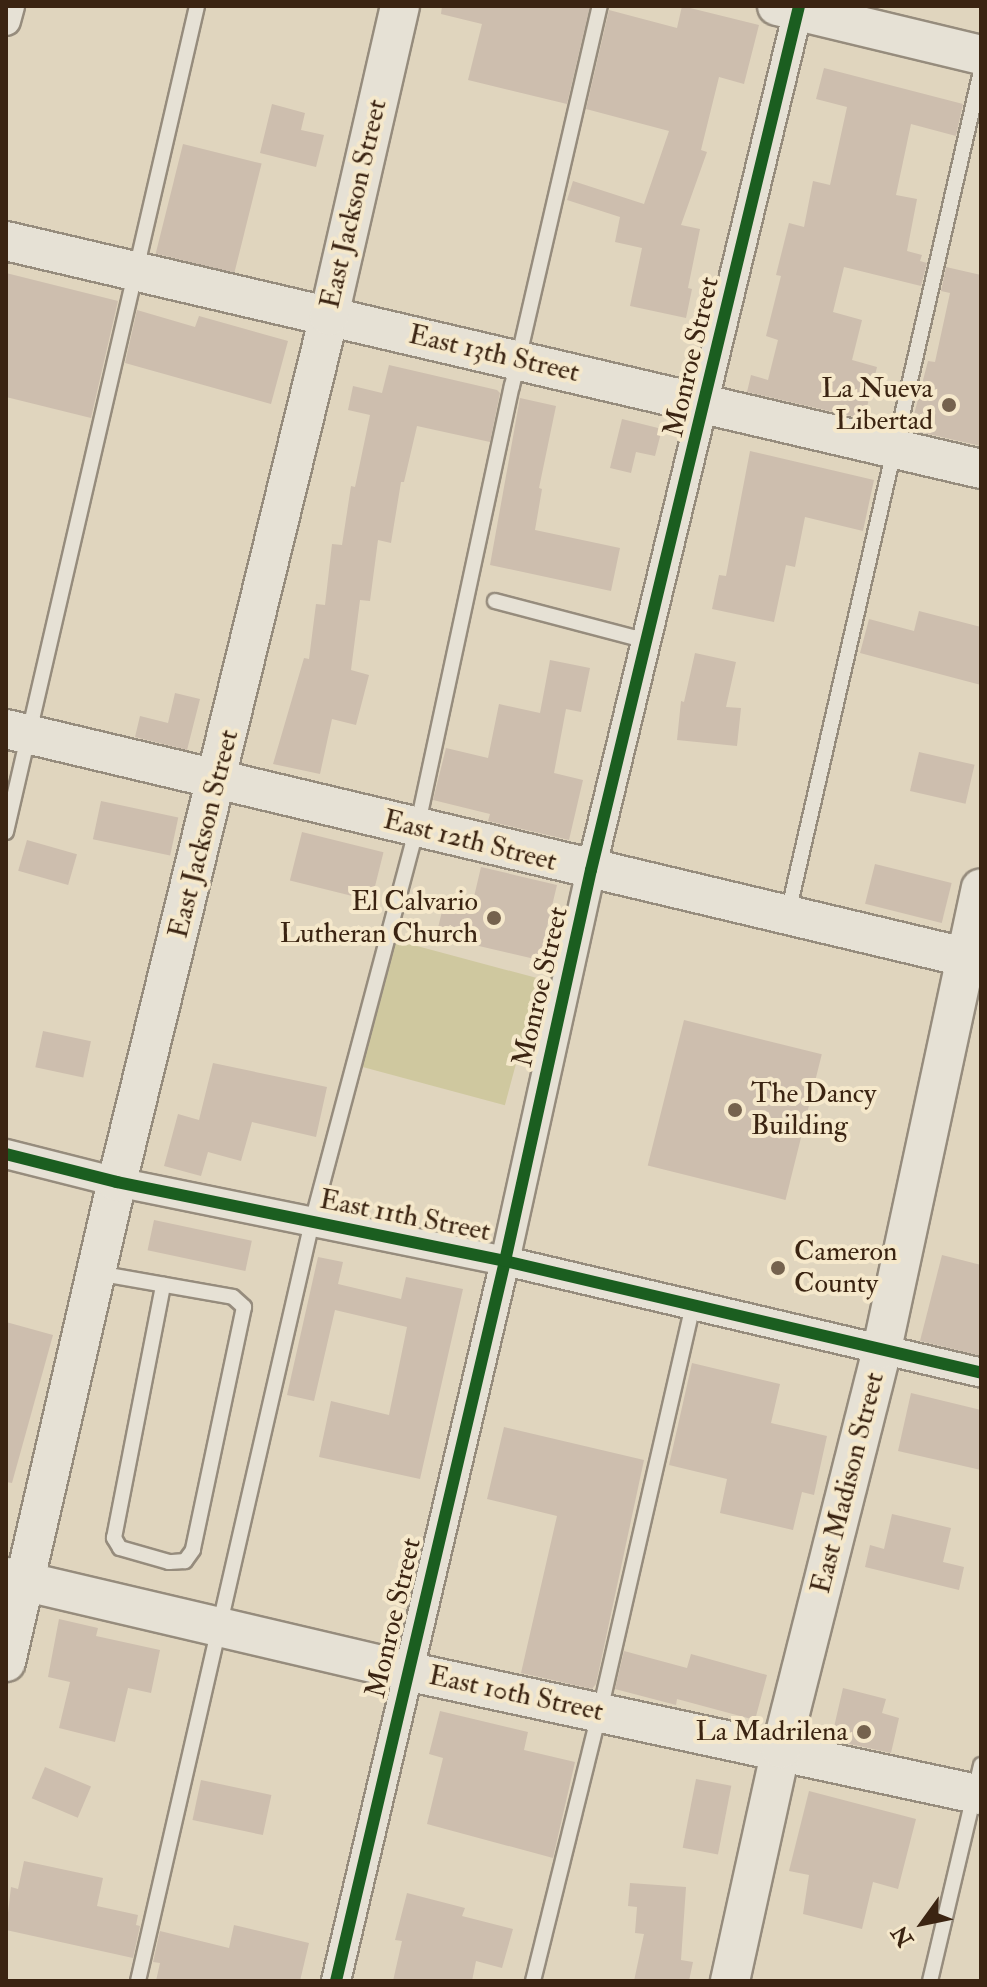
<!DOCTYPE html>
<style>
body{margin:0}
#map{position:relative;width:987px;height:1987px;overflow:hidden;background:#e0d5be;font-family:"IM FELL Double Pica",serif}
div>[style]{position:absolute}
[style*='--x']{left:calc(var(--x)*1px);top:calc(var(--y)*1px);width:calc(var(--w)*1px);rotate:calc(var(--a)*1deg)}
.green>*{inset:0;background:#cfc89f;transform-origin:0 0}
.building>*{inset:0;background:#cdbeae;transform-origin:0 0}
.roads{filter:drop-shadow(2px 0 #968c7d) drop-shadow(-2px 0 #968c7d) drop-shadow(0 2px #968c7d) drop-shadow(0 -2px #968c7d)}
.lane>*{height:14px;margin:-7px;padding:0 7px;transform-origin:7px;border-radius:7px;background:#e6e1d5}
.street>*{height:28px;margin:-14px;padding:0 14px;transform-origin:14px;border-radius:14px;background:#e6e1d5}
.secondary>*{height:38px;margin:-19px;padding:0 19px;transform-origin:19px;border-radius:19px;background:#e6e1d5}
.cycleway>*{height:12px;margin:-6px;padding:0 6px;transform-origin:6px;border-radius:6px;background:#1b5e20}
.dots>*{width:22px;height:22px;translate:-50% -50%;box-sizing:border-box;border:4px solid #f5e8cb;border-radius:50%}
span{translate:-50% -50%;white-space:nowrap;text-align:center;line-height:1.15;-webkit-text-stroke:8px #f5e8cb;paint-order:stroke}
.street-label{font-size:28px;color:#3b2412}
.poi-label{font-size:28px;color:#3b2412}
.right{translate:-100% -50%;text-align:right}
.left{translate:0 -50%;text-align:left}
.frame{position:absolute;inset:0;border:8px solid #3b2412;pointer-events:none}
.north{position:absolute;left:883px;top:1883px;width:80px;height:80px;-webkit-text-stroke:6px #f5e8cb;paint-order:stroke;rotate:237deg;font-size:22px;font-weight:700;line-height:32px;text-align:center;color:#3b2412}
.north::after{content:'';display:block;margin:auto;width:28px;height:36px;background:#3b2412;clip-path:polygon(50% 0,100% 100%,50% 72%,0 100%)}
</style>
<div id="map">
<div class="green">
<i style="left:391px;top:939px;width:153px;height:131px;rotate:15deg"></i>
</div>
<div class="building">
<i style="clip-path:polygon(442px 6px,590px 6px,567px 104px,468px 80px,482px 24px,441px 14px)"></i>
<i style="clip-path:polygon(682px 6px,759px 25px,744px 84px,719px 77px,701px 150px,707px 152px,681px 225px,700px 229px,688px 288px,692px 289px,686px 318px,630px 306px,642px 248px,615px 242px,620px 217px,567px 200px,573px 181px,644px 204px,669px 131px,586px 109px,609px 10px,677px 28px)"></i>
<i style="clip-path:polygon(824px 68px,963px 104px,956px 136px,911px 124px,896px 195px,917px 199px,907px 251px,922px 255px,920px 261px,927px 263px,921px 286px,844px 267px,833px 312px,862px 320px,852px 360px,877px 367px,864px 419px,747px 392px,751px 375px,768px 380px,778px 340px,766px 336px,781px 276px,776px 275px,789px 223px,804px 227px,813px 181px,830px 185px,847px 107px,816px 99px)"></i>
<i style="clip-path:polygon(272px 104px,305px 113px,301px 130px,324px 135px,316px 167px,260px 153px)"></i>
<i style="left:183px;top:144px;width:81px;height:113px;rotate:14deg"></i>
<i style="clip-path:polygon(946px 267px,981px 275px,981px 446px,910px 430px,928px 361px,935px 362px,950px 293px,941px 291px)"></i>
<i style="clip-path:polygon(6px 273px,118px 301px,91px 418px,6px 397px)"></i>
<i style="clip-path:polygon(137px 310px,195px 327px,199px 316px,288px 341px,271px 404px,125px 363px)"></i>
<i style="clip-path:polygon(389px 365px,497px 390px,500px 393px,490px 442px,417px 426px,404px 482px,401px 482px,391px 543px,378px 540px,370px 601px,360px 600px,351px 670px,369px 675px,356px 725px,332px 719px,320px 774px,273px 764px,304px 658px,309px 659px,316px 604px,325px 605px,332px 544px,342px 545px,351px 486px,355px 487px,370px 415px,348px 410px,353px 386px,382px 393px)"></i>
<i style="clip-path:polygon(520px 398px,556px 406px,539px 488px,542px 489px,535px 530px,620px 548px,611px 591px,490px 565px)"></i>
<i style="clip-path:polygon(622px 419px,662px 429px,655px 456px,636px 452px,631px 473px,610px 468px)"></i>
<i style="clip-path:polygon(750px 451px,874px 480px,863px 531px,805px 517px,795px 567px,786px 565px,774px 622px,712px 609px,719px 575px,726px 576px)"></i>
<i style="clip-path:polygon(919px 611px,981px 627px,981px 685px,860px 653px,869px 619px,914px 631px)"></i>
<i style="clip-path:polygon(695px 653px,736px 662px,726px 707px,741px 708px,737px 746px,677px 740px,681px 701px,684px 702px)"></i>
<i style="clip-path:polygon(550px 660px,590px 668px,581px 712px,566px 709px,554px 773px,583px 780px,569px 840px,488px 821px,490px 814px,433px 800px,446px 748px,488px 758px,499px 704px,540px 713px)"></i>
<i style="clip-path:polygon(175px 693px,200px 699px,187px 750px,135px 737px,140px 716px,168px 723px)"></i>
<i style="left:919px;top:752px;width:57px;height:40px;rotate:13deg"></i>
<i style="left:101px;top:801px;width:79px;height:39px;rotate:12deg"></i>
<i style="left:302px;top:832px;width:84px;height:50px;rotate:14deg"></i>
<i style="left:27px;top:840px;width:52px;height:32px;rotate:16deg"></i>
<i style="left:875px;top:864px;width:79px;height:41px;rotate:14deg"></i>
<i style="clip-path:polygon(481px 867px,557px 885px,539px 960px,436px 936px,446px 895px,473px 901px)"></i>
<i style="left:684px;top:1020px;width:142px;height:150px;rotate:14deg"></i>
<i style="left:43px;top:1031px;width:49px;height:37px;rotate:12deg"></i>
<i style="clip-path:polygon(213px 1063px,327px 1087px,316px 1137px,252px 1122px,241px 1161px,208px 1152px,201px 1176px,164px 1166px,178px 1114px,199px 1120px)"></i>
<i style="left:154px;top:1220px;width:100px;height:31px;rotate:12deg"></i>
<i style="clip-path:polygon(942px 1255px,981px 1265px,981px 1356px,920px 1341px)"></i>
<i style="clip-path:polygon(318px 1257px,343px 1262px,338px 1284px,401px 1299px,406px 1277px,463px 1289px,420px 1479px,319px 1457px,331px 1401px,389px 1415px,407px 1327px,335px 1310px,314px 1401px,287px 1395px)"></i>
<i style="clip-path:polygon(6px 1322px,53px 1335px,12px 1483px,6px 1482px)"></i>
<i style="clip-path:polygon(692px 1363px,780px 1384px,771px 1423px,827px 1436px,814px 1495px,802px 1492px,793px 1530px,720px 1513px,727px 1479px,669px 1465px)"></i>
<i style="clip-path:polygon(911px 1393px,981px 1410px,981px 1470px,898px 1451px)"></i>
<i style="clip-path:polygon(504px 1427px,644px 1460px,596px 1684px,592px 1689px,521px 1673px,557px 1516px,487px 1499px)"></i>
<i style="clip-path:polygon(892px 1514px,951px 1528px,943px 1562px,964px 1567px,959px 1590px,865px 1567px,870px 1545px,884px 1549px)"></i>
<i style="clip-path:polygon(59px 1619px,98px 1628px,96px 1636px,160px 1650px,151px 1693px,128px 1688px,115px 1742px,59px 1728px,70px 1682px,48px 1677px)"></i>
<i style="clip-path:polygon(624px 1651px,687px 1668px,691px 1654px,767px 1675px,755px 1720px,677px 1699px,676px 1705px,615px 1689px)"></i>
<i style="clip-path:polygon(843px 1688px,886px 1699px,882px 1713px,899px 1718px,891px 1753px,831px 1740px)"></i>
<i style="clip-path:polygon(440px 1711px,528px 1732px,524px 1750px,575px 1762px,553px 1858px,427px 1824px,443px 1758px,429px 1754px)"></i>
<i style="left:45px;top:1767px;width:50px;height:34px;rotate:23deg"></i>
<i style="left:696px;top:1779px;width:36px;height:70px;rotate:11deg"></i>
<i style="left:201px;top:1780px;width:72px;height:41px;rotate:12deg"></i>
<i style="clip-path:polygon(809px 1791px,916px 1819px,898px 1889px,873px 1882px,862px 1929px,803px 1914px,809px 1875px,789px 1871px)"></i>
<i style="clip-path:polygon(24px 1861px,103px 1878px,97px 1906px,138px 1915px,136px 1925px,140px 1926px,133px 1958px,6px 1930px,11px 1887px,18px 1889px)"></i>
<i style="clip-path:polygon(630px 1883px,686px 1887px,681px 1960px,693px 1962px,689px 1981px,634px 1981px,644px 1934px,635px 1933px,637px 1907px,628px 1906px)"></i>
<i style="clip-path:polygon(407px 1893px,465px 1908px,462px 1916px,513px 1929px,502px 1968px,476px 1961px,472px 1981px,393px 1981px,402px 1941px,395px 1940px)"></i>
<i style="clip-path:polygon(234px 1925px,309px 1943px,300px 1981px,156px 1981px,160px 1963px,153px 1962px,160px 1931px,229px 1948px)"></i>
</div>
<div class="roads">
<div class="lane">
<i style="--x:495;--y:601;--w:158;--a:14.7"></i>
<i style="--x:6;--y:832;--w:848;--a:-76.98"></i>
<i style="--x:788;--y:913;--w:864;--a:-77.09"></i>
<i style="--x:97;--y:1273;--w:138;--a:10"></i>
<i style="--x:233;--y:1297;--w:15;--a:42"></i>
<i style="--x:244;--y:1307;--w:248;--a:101.9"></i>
<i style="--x:193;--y:1550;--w:14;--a:126"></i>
<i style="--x:185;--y:1561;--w:16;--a:176"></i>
<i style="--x:169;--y:1562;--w:51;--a:-164.1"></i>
<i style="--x:120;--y:1548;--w:12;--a:-121"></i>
<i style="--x:114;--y:1538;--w:258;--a:-79"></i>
<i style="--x:138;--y:1981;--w:779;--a:-77.09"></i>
<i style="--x:312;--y:1222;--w:408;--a:-75.1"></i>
<i style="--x:417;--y:828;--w:452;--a:-77.9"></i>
<i style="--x:512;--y:386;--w:390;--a:-77"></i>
<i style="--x:533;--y:1981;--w:278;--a:-76.1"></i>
<i style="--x:600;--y:1711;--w:417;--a:-77.1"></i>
<i style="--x:930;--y:1981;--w:222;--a:-76.7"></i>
</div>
<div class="street">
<i style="--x:6;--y:21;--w:16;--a:-75"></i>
<i style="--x:6;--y:1154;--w:114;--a:14.2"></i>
<i style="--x:117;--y:1182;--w:396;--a:11.5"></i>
<i style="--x:505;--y:1261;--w:489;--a:13.2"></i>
<i style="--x:336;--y:1981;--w:740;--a:-76.79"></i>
<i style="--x:505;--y:1261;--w:400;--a:-77.6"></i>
<i style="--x:591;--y:870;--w:889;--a:-76.46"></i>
</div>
<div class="secondary">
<i style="--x:777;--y:6;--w:210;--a:13.5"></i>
<i style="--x:6;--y:241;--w:1001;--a:13.16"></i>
<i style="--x:6;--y:729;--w:1002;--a:13.38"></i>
<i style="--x:6;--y:1577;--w:411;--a:13.2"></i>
<i style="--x:406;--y:1671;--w:588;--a:12.17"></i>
<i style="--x:6;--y:1662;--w:493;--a:-77"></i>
<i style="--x:117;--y:1182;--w:892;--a:-76.24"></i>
<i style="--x:329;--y:316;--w:318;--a:-77.1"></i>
<i style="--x:730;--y:1981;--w:238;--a:-77.6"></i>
<i style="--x:781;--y:1749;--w:413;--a:-75.8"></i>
<i style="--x:882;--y:1349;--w:471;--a:-77.9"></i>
</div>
</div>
<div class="cycleway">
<i style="--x:6;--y:1154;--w:114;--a:14.2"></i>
<i style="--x:117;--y:1182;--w:396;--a:11.5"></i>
<i style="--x:505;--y:1261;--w:489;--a:13.2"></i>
<i style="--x:336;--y:1981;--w:740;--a:-76.79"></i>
<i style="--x:505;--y:1261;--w:400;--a:-77.6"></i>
<i style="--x:591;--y:870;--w:889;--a:-76.46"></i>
</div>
<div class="dots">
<i style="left:949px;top:405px;background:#75624e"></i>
<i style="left:494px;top:918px;background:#75624e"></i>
<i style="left:735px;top:1110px;background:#75624e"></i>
<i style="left:778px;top:1268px;background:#75624e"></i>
<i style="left:864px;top:1732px;background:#75624e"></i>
</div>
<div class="street-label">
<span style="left:354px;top:204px;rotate:-77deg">East Jackson Street</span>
<span style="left:494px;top:354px;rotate:13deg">East 13th Street</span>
<span style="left:692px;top:357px;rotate:-77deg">Monroe Street</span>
<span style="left:204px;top:834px;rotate:-76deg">East Jackson Street</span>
<span style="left:470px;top:841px;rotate:14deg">East 12th Street</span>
<span style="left:541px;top:987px;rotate:-77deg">Monroe Street</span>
<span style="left:405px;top:1216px;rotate:11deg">East 11th Street</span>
<span style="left:848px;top:1483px;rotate:-76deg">East Madison Street</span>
<span style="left:394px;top:1618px;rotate:-77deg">Monroe Street</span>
<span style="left:516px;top:1694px;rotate:12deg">East 10th Street</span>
</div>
<div class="poi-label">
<span class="right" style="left:933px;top:405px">La Nueva<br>Libertad</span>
<span class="right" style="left:478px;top:918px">El Calvario<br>Lutheran Church</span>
<span class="left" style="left:751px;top:1110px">The Dancy<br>Building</span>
<span class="left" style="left:794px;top:1268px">Cameron<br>County</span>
<span class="right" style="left:848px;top:1732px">La Madrilena</span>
</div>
<div class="frame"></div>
<div class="north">N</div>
</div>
